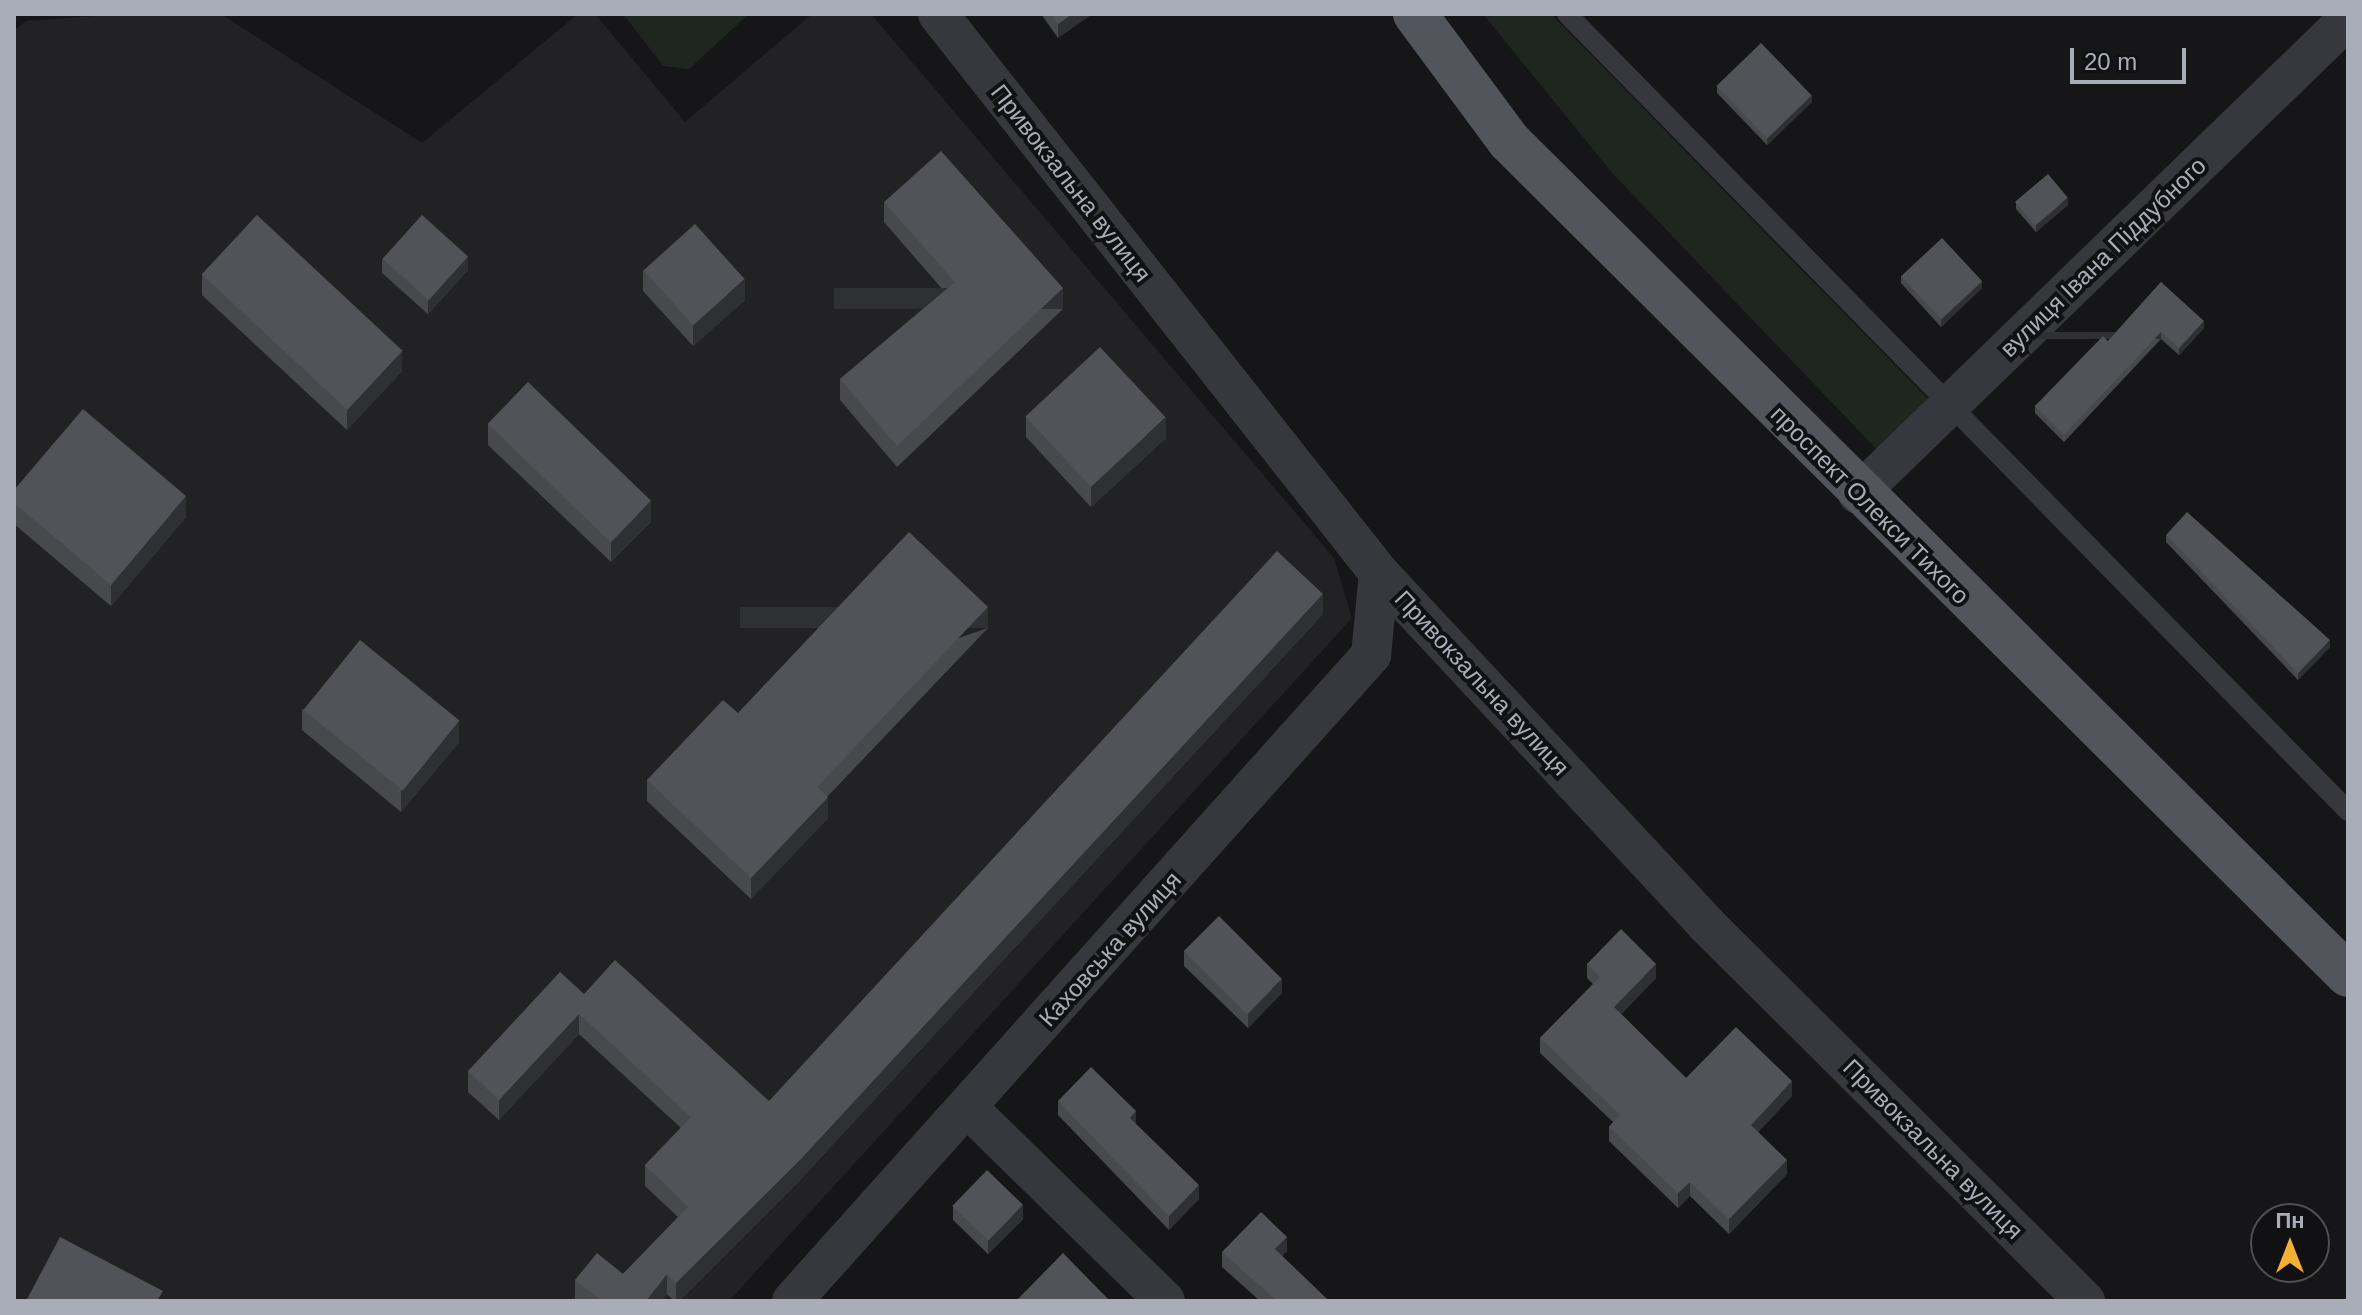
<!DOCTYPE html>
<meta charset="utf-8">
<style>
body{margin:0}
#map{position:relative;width:2362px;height:1315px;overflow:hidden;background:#161618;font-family:Helvetica,sans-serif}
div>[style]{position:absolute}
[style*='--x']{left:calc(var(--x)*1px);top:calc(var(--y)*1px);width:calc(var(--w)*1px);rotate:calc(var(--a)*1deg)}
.built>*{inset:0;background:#222225}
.green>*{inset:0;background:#1e261f}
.service>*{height:20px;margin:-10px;padding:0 10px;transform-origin:10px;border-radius:10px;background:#37383d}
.minor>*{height:40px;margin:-20px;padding:0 20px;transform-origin:20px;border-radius:20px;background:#37383d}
.primary>*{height:44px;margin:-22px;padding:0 22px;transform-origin:22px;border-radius:22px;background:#53555c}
.wall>*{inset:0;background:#47494d}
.shaded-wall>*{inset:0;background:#2f3033;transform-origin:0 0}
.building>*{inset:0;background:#525359;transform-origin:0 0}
span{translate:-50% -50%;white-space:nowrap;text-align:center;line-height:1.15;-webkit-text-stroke:8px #111113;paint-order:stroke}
.street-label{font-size:24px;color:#a8adb8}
.frame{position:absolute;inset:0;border:16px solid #a8adb8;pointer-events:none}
.north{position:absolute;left:2250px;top:1203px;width:80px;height:80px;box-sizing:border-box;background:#111113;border:2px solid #4d4f55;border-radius:50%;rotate:0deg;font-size:22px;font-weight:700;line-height:32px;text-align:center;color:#a8adb8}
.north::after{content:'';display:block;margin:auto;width:28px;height:36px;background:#f2b134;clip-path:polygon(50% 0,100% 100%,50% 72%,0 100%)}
.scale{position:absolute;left:2070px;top:48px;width:116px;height:36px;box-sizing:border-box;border:4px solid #a8adb8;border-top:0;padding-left:10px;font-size:24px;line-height:28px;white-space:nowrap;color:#a8adb8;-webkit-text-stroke:6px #111113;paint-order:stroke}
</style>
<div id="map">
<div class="built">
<i style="clip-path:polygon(123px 14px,221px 14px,422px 143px,578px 14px,595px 14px,685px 122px,812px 14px,871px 14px,1334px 558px,1352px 618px,729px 1301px,14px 1301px,14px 30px,26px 21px)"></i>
</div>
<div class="green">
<i style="clip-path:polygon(623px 14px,749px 14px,689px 69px,663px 66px)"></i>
<i style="clip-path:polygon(1483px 14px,1551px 14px,1935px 406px,1883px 456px,1613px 174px)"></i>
</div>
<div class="service">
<i style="--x:1567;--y:14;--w:1116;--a:45.58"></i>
</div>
<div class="minor">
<i style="--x:938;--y:14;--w:712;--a:51.73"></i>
<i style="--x:1379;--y:573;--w:480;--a:47"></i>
<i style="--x:1706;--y:924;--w:535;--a:44.85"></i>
<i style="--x:1858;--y:494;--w:682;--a:-44.11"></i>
<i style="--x:967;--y:1107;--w:277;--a:44.4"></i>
<i style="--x:792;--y:1301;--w:868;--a:-48.13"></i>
<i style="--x:1371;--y:655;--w:82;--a:-84.4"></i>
</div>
<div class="primary">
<i style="--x:1415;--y:14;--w:158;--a:53.5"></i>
<i style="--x:1509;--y:141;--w:1183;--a:44.83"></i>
</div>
<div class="wall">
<i style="clip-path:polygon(1041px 14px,1092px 14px,1058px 38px)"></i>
<i style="clip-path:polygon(1717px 86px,1812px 102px,1767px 145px,1717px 93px)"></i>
<i style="clip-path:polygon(884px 202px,1063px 309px,897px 467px,840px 400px,840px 379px,944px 291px,884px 222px)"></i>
<i style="clip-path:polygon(2016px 202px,2068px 205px,2036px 232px,2016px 209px)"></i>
<i style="clip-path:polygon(382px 259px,468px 270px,428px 314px,382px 273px)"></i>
<i style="clip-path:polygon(643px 270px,745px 300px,693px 346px,643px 291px)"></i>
<i style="clip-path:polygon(202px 274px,402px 371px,347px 430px,202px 295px)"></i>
<i style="clip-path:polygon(1901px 276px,1982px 288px,1941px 327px,1901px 283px)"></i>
<i style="clip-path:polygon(2161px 282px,2204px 328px,2179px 355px,2161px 339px,2064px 442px,2035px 413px,2035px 406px,2108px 341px)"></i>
<i style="clip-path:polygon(1026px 417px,1166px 438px,1091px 507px,1026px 437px)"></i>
<i style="clip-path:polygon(488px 424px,651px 522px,611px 562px,488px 445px)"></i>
<i style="clip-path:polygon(14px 490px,186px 517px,111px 606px,14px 524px)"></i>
<i style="clip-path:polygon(2166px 535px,2330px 647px,2298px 680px,2166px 542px)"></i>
<i style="clip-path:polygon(1323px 614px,801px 1179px,679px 1301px,674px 1301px,667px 1294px,662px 1301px,575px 1301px,575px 1280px,623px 1274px,678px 1217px,645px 1186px,645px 1165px,681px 1128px,579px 1034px,499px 1120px,468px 1092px,468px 1071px,584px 994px,769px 1101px)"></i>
<i style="clip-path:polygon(988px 628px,827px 797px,828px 818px,751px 899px,647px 801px,647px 780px,738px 713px)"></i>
<i style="clip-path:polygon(302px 709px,459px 742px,401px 812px,302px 730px)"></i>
<i style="clip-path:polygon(1184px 952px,1282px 993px,1248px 1028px,1184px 966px)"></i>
<i style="clip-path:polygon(1587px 964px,1656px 978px,1621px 1014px,1686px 1078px,1792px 1096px,1758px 1132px,1787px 1174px,1729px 1234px,1690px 1196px,1678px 1208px,1609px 1141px,1609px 1127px,1613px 1122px,1540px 1053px,1540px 1038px,1593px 984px,1587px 978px)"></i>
<i style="clip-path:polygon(1058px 1101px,1136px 1125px,1199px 1199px,1169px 1230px,1058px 1115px)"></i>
<i style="clip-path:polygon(953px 1206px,1023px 1219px,988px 1254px,953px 1220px)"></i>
<i style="clip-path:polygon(1287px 1251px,1282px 1256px,1329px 1301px,1260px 1301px,1222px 1267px,1222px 1252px)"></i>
</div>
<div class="shaded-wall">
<i style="clip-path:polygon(1072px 14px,1092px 14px,1058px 38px,1058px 24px)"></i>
<i style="clip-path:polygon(1812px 95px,1812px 102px,1767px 145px,1767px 137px)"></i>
<i style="clip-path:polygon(2068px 198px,2068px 205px,2036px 232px,2036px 225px)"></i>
<i style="clip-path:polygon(468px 256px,468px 270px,428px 314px,428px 300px)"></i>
<i style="clip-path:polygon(745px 279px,745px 300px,693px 346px,693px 325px)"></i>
<i style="clip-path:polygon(1982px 281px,1982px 288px,1941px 327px,1941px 319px)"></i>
<i style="left:1063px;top:288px;width:21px;height:229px;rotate:90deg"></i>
<i style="clip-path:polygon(2204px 321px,2204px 328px,2179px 355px,2179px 348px)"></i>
<i style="left:2161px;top:332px;width:7px;height:141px;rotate:90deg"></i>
<i style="clip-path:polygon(402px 351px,402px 371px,347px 430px,347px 409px)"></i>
<i style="clip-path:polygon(1166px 417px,1166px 438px,1091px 507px,1091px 487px)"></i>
<i style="clip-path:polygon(186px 496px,186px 517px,111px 606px,111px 585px)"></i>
<i style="clip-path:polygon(651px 501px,651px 522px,611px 562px,611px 542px)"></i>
<i style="clip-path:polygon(1323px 594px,1323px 614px,801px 1179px,679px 1301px,676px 1301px,676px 1283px)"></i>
<i style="left:988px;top:607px;width:21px;height:248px;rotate:90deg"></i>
<i style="clip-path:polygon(2330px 640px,2330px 647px,2298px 680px,2298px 673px)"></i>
<i style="clip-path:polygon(459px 721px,459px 742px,401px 812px,401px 791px)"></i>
<i style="clip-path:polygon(828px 797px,828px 818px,751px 899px,751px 878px)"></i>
<i style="clip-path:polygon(1656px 964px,1656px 978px,1614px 1022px,1614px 1007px)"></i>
<i style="clip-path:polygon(1282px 979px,1282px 993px,1248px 1028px,1248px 1014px)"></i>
<i style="clip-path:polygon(579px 1014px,579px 1034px,499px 1120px,499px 1100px)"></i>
<i style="clip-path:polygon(1792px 1081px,1792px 1096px,1751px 1139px,1751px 1125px)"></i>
<i style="clip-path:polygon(1136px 1111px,1136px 1126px,1130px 1118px)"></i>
<i style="clip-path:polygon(1787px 1160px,1787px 1174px,1729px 1234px,1729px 1219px)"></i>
<i style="clip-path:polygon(1690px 1182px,1690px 1196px,1678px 1208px,1678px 1193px)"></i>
<i style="clip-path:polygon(1199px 1185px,1199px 1199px,1169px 1230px,1169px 1216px)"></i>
<i style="clip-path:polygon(1023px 1205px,1023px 1219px,988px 1254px,988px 1240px)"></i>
<i style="clip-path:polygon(1287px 1237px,1287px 1251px,1275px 1264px,1275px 1249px)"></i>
<i style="clip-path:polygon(667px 1274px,667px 1294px,662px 1301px,646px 1301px)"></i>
</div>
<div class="building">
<i style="clip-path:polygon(1051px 14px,1072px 14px,1058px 24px)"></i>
<i style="left:1761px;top:43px;width:73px;height:62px;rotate:46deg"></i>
<i style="clip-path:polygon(941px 151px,1063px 288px,897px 446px,840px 379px,955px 282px,884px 202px)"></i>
<i style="left:2048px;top:174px;width:31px;height:43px;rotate:50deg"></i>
<i style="left:257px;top:215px;width:199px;height:81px;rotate:43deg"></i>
<i style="left:422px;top:215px;width:62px;height:59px;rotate:42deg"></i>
<i style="left:695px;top:224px;width:74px;height:69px;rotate:48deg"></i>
<i style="left:1942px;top:238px;width:59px;height:56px;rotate:47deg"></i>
<i style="clip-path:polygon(2161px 282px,2204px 321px,2179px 348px,2161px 332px,2064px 435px,2035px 406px,2103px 336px,2108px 341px)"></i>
<i style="left:1100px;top:347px;width:96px;height:102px;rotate:47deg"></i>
<i style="left:528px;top:382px;width:171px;height:58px;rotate:44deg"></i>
<i style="clip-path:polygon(83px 409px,186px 496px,111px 585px,14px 503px,14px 490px)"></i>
<i style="clip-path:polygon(2187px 512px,2330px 640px,2298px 673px,2166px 535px)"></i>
<i style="clip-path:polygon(909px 532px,988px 607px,817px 787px,828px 797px,751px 878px,647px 780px,723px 700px,738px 713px)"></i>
<i style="clip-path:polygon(1277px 551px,1323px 594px,801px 1159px,676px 1283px,667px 1274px,646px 1301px,602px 1301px,575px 1280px,597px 1253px,623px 1274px,688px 1207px,645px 1165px,691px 1117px,579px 1014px,499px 1100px,468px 1071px,560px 972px,584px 994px,615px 960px,769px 1101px)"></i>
<i style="left:360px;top:640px;width:128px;height:90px;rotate:39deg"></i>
<i style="left:1219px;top:916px;width:89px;height:50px;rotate:45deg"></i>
<i style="clip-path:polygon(1621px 929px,1656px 964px,1614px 1007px,1686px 1078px,1736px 1027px,1792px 1081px,1751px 1125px,1787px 1160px,1729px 1219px,1690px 1182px,1678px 1193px,1609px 1127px,1620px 1115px,1540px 1038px,1600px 977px,1587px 964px)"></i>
<i style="clip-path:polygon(1091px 1067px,1136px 1111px,1130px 1118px,1199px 1185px,1169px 1216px,1058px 1101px)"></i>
<i style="left:987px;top:1170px;width:50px;height:50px;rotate:44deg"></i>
<i style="clip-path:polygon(1261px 1212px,1287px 1237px,1275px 1249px,1329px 1301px,1277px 1301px,1222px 1252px)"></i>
<i style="clip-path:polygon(60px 1237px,163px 1291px,157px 1301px,26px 1301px)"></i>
<i style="clip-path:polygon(1063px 1253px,1110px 1301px,1020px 1301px,1018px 1299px)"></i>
</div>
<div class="street-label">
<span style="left:1071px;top:183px;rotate:52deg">Привокзальна вулиця</span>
<span style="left:2103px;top:257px;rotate:-44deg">вулиця Івана Піддубного</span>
<span style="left:1870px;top:505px;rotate:45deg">проспект Олекси Тихого</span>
<span style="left:1482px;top:683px;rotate:47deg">Привокзальна вулиця</span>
<span style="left:1110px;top:949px;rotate:-48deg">Каховська вулиця</span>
<span style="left:1933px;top:1149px;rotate:45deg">Привокзальна вулиця</span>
</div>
<div class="frame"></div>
<div class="north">Пн</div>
<div class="scale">20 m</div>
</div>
